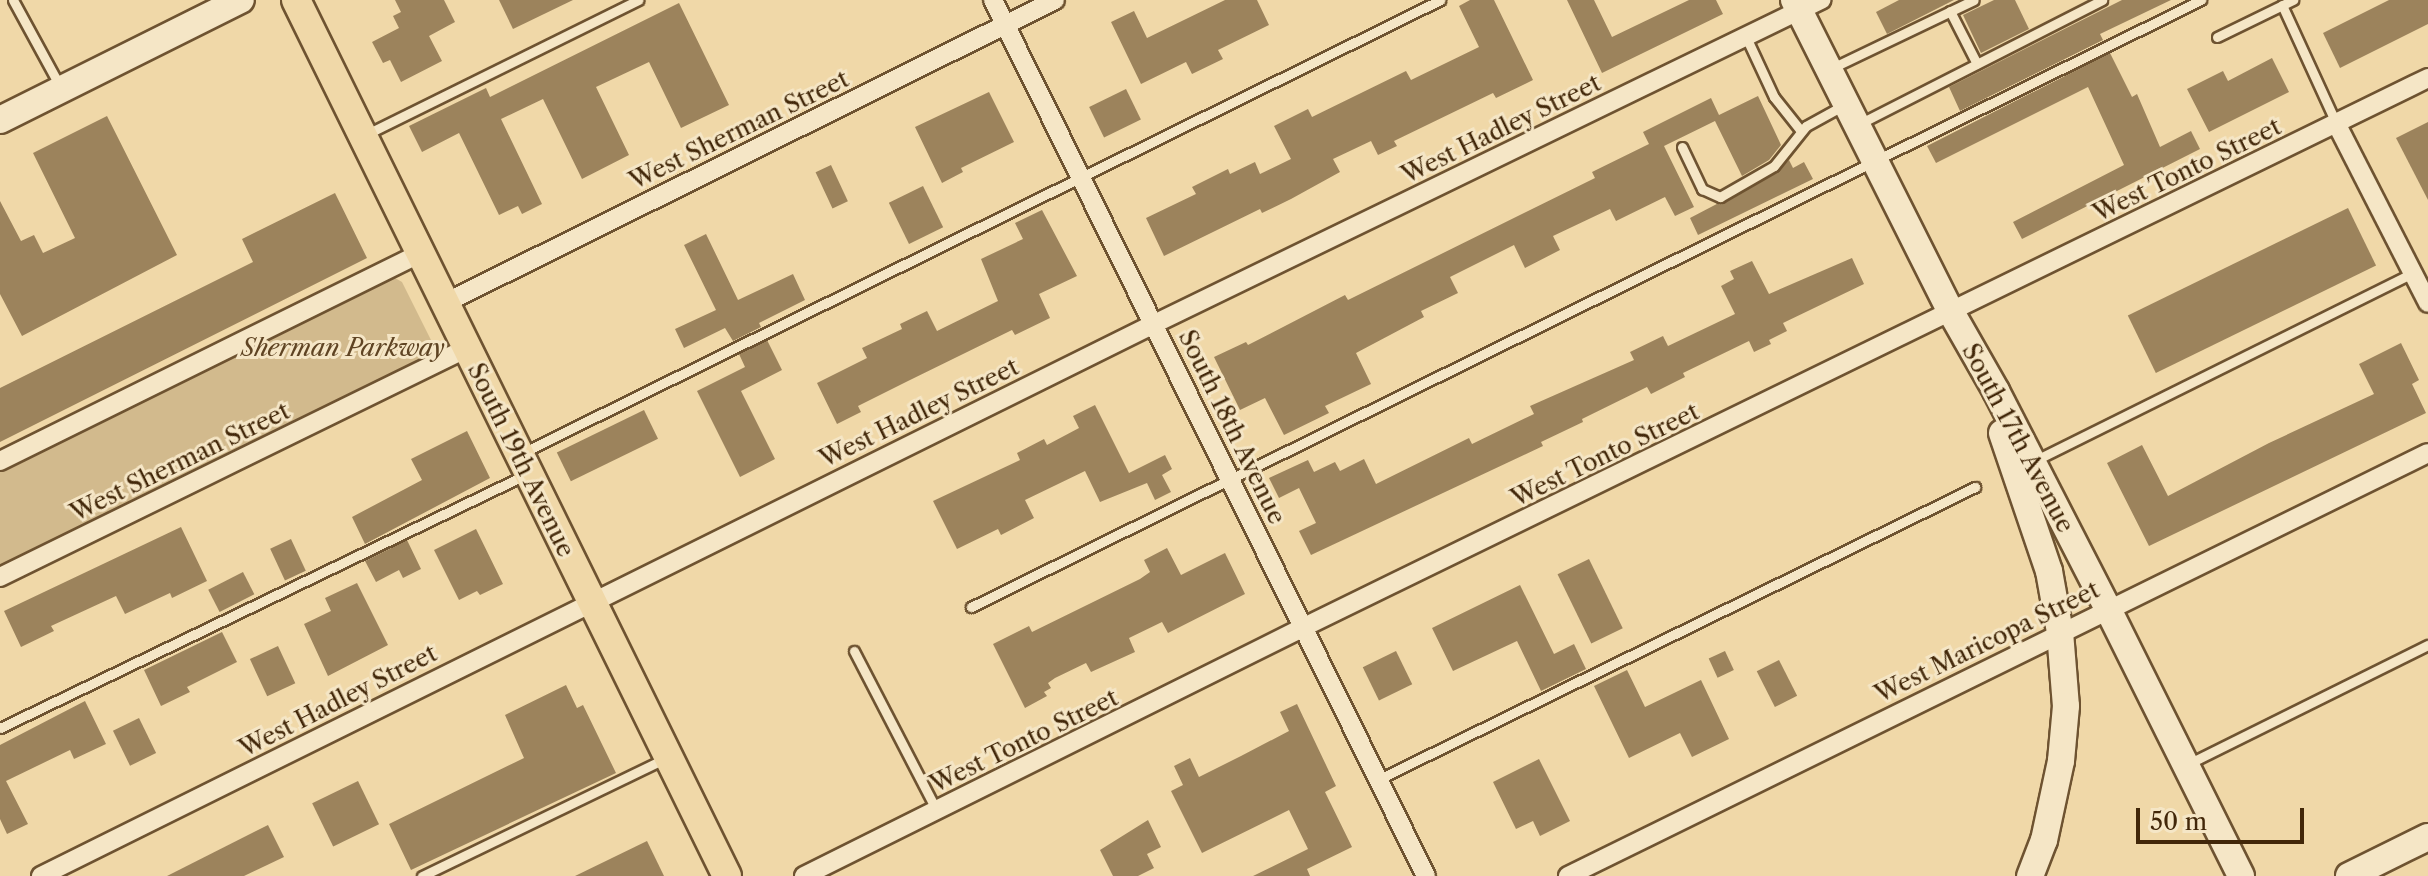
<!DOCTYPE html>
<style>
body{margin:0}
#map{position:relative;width:2428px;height:876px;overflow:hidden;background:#f0d8a8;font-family:"Libre Caslon Text",serif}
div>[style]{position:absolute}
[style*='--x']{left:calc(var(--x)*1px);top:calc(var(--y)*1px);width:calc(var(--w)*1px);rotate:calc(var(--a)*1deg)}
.green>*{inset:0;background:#d2ba8d}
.building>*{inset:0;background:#9c835c;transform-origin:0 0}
.roads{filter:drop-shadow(2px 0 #6e5331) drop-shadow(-2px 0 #6e5331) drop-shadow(0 2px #6e5331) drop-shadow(0 -2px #6e5331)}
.lane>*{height:9px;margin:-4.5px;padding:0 4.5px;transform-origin:4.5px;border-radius:4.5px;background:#f5e6c6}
.street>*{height:18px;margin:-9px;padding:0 9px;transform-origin:9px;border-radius:9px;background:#f5e6c6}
.secondary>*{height:26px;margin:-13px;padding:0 13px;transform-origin:13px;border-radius:13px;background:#f5e6c6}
.primary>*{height:28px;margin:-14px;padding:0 14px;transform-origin:14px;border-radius:14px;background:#f0d8a8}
span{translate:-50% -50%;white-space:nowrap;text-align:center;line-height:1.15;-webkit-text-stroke:6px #f5e6c6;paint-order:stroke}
.street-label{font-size:24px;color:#422709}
.park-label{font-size:24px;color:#5f4423;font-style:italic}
.scale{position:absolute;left:2136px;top:808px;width:168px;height:36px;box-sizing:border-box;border:4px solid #422709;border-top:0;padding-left:10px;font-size:24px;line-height:28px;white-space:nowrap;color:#422709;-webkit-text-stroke:6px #f5e6c6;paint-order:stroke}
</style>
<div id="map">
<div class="green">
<i style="clip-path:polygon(395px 278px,402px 282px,431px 340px,428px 356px,0 565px,0 468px,385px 279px)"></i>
</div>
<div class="building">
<i style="clip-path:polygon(395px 0,444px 0,455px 22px,429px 36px,442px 61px,401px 82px,390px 60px,383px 63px,372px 42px,399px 28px,393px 16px,401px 12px)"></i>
<i style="clip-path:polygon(499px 0,573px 0,513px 29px)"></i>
<i style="clip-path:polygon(1225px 0,1257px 0,1269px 25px,1218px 50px,1223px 59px,1192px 74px,1186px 62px,1141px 84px,1111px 22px,1134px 11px,1147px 38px)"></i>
<i style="clip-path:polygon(1470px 0,1494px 0,1533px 80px,1496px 98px,1493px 93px,1394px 141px,1397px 146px,1378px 155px,1371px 141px,1333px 159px,1340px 172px,1291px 199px,1262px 213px,1260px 209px,1164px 256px,1146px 218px,1196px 194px,1192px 187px,1228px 169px,1230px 174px,1255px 162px,1260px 174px,1291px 159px,1274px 126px,1308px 109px,1312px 117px,1406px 71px,1411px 80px,1479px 47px,1459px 6px)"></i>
<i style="clip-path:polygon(1567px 0,1594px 0,1612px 37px,1689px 0,1716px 0,1723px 14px,1602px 73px)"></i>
<i style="clip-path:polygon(1899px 0,1954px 0,1887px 34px,1876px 12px)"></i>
<i style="clip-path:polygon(1994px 0,2015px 0,2029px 29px,1981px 53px,1963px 15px)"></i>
<i style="clip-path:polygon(2122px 0,2171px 0,2100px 34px,2103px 40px,1960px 111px,1949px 87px)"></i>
<i style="clip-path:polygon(2389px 0,2428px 0,2428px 24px,2340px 68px,2323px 33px)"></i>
<i style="clip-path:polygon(679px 3px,729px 105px,681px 128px,649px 62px,596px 87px,629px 155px,582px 179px,543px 99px,501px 119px,542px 204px,522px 214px,518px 206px,499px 215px,459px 133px,422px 152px,409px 126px,486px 88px,490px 97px)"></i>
<i style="clip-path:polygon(2110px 53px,2132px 97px,2137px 94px,2160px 147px,2191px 131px,2200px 149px,2022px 239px,2013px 222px,2124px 165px,2088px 87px,1936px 163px,1927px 146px)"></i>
<i style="clip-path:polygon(2272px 58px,2289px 92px,2209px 132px,2187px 89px,2223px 71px,2228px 81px)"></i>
<i style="left:1126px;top:89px;width:34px;height:41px;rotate:64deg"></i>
<i style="clip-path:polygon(989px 92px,1014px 142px,961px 168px,963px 172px,942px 183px,915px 127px)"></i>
<i style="clip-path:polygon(1758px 96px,1781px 145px,1769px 160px,1742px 176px,1715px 121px,1664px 146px,1694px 207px,1675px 216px,1665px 197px,1616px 221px,1610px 209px,1553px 236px,1560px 250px,1525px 268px,1514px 245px,1450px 277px,1458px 293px,1421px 311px,1424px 317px,1356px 353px,1371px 384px,1325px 406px,1329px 413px,1284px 435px,1265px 398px,1240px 410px,1214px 357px,1246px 342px,1248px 345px,1345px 295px,1348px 300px,1595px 178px,1592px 172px,1649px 144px,1643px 132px,1711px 98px,1719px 115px)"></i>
<i style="clip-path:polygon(107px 116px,177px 255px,22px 336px,0 294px,0 201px,21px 241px,34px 235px,43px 253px,75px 238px,33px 153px)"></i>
<i style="clip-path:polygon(2428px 122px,2428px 200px,2396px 138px)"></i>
<i style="clip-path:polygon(1789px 160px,1793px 168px,1804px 162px,1813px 179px,1698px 235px,1690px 218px,1778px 172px)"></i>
<i style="left:831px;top:165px;width:40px;height:17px;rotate:65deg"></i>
<i style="left:923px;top:186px;width:46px;height:38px;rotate:64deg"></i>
<i style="clip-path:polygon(335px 193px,367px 258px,0 442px,0 388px,253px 262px,242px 239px)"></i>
<i style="left:2348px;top:208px;width:64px;height:245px;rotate:64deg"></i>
<i style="clip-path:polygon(1042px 210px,1077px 276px,1039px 294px,1050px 318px,1015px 335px,1012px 330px,908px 381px,858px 406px,861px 412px,837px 424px,817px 383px,867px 358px,862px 348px,902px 329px,900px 324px,927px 311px,937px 331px,998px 301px,981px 259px,1023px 239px,1015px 223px)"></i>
<i style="clip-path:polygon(706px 234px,738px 300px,793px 274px,805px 300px,759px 323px,761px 327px,733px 341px,725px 328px,684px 348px,675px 329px,716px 310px,684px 245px)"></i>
<i style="clip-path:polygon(1852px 258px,1864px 284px,1783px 323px,1787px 331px,1769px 340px,1771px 344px,1754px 352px,1749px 341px,1683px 373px,1685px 377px,1651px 394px,1647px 387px,1582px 419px,1583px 422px,1541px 442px,1543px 446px,1311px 555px,1299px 531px,1316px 523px,1299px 488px,1279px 498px,1269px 478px,1308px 460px,1314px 472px,1335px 462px,1340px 471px,1364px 459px,1376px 484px,1469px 438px,1472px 444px,1534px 414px,1530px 406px,1634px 360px,1630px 352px,1663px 336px,1668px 346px,1735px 314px,1721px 286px,1734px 279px,1730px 271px,1752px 261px,1769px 294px)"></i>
<i style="clip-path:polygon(767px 340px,782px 370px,741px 391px,775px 459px,740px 477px,697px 391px,745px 367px,739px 354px)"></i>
<i style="clip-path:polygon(2401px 343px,2419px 380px,2412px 384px,2426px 413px,2149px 546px,2107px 463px,2142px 445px,2168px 496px,2269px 443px,2374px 394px,2359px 364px)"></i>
<i style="clip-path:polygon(1095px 405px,1129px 473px,1165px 455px,1172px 469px,1162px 475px,1171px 492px,1155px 500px,1147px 483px,1100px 502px,1085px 471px,1025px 500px,1034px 518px,1001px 535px,998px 529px,957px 549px,933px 501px,1020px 460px,1017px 453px,1044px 439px,1047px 445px,1079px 428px,1073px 416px)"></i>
<i style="left:644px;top:410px;width:32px;height:97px;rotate:64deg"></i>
<i style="clip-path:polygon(467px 431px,490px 478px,365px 544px,352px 517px,422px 480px,411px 459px)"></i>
<i style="clip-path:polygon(181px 527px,207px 581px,172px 598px,170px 593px,125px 614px,116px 596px,51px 626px,54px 631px,21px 647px,4px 611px)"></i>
<i style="clip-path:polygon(476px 529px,503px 584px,480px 595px,477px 591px,459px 600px,434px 550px)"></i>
<i style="left:291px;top:539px;width:35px;height:23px;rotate:65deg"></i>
<i style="clip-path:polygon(407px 540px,421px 569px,403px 578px,399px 570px,376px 582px,365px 561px)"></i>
<i style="clip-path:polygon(1167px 548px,1181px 575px,1225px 553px,1245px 594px,1168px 633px,1162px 622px,1129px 638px,1135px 652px,1091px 672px,1086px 663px,1055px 678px,1048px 683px,1051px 688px,1044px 692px,1047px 696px,1025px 708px,993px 644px,1029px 626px,1032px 632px,1140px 579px,1150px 572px,1144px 560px)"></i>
<i style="left:1589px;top:559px;width:77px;height:35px;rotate:64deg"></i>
<i style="left:243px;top:572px;width:25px;height:39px;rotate:63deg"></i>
<i style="clip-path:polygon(357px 583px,388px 645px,328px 676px,304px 624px,331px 611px,325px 598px)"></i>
<i style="clip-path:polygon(1520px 585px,1554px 654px,1574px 644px,1586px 669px,1541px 691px,1517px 641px,1453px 671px,1432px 628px)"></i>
<i style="clip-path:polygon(222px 632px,237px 662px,187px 687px,190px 692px,161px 706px,144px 670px)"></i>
<i style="left:278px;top:646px;width:41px;height:31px;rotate:65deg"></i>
<i style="left:1396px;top:651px;width:37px;height:37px;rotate:64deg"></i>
<i style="left:1725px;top:651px;width:21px;height:18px;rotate:65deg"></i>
<i style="left:1779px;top:660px;width:40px;height:25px;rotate:63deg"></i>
<i style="clip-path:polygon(1627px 670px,1645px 707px,1701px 680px,1729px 739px,1692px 757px,1680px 733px,1629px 758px,1594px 686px)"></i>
<i style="clip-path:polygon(566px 685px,577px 708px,583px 705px,616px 773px,411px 870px,389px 824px,524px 758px,505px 715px)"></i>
<i style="clip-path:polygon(85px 701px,106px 744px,74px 759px,70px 750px,6px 781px,28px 824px,7px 834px,0 819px,0 745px)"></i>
<i style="clip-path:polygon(1297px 704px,1336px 786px,1325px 792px,1352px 847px,1307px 869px,1310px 876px,1253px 876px,1308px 849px,1289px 810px,1202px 853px,1171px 791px,1183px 785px,1174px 766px,1190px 758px,1199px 777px,1241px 756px,1289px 731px,1280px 712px)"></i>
<i style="left:139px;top:718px;width:39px;height:29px;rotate:64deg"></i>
<i style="clip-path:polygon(1539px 759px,1570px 821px,1540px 836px,1533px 821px,1516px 829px,1493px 782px)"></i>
<i style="left:358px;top:781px;width:48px;height:51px;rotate:64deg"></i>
<i style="clip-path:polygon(1148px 820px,1161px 847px,1147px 854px,1154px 868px,1138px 876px,1113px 876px,1100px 850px)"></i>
<i style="clip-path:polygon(268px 825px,284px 857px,244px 876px,167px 876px)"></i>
<i style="clip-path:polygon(647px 841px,664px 876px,575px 876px)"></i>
</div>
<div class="roads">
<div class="lane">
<i style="--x:13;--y:0;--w:100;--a:61.4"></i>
<i style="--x:2282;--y:5;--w:130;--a:65.4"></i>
<i style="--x:1950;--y:11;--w:59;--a:63"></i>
<i style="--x:1746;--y:37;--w:66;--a:65"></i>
<i style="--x:1774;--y:97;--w:43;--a:51.5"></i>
<i style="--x:2217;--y:37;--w:85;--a:-26"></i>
<i style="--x:1832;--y:68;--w:157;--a:-25.6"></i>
<i style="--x:1859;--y:124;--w:273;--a:-27"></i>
<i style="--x:365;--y:135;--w:305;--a:-26.3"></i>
<i style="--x:1682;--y:147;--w:47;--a:64.5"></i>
<i style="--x:1702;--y:189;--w:20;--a:24"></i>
<i style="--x:1720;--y:197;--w:62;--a:-29.9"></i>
<i style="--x:1774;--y:166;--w:51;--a:-51.3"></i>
<i style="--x:1806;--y:126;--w:43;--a:-28.9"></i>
<i style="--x:522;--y:453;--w:1024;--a:-26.26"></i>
<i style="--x:2036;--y:460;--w:421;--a:-26.4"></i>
<i style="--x:971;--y:607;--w:1372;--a:-26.27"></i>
<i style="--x:854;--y:651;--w:180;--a:62.6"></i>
<i style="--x:0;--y:728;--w:585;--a:-25.73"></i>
<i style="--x:2188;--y:764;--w:268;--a:-26.4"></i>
<i style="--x:1379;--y:779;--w:664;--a:-26.1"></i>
<i style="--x:422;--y:876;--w:269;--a:-25.8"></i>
</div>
<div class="street">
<i style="--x:993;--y:0;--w:977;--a:63.7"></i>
<i style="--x:2336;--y:123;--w:202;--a:62.9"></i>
<i style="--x:445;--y:303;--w:681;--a:-26.41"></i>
<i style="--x:0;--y:461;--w:469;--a:-26.3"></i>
<i style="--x:0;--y:577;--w:520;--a:-26.12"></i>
<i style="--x:41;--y:876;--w:1242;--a:-26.38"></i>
<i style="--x:1154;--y:324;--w:742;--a:-25.91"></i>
<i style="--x:804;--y:876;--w:559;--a:-26.47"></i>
<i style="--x:1304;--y:627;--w:1251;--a:-26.03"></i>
<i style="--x:1568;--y:876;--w:958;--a:-26.19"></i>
</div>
<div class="secondary">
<i style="--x:1794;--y:0;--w:349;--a:63.3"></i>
<i style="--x:1951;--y:312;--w:91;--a:60.3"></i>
<i style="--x:1996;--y:391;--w:245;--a:62.8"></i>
<i style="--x:2108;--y:609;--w:298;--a:63.5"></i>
<i style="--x:0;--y:120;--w:269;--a:-26.5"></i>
<i style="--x:2002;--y:433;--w:146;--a:71.2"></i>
<i style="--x:2049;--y:571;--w:62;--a:79.8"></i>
<i style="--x:2060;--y:632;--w:74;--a:85.4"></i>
<i style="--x:2066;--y:706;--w:55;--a:95.2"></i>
<i style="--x:2061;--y:761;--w:81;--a:102.1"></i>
<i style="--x:2044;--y:840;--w:39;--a:111"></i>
<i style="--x:2349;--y:876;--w:88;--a:-26.3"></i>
</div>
<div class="primary">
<i style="--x:296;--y:0;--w:976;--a:63.8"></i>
</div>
</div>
<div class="street-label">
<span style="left:1501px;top:129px;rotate:-26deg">West Hadley Street</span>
<span style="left:739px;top:130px;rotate:-26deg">West Sherman Street</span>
<span style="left:2187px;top:170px;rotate:-26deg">West Tonto Street</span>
<span style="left:919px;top:413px;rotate:-26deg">West Hadley Street</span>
<span style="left:1232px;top:427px;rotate:64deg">South 18th Avenue</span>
<span style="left:2018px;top:438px;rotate:62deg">South 17th Avenue</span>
<span style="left:1605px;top:455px;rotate:-26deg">West Tonto Street</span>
<span style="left:521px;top:460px;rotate:64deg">South 19th Avenue</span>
<span style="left:180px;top:462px;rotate:-26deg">West Sherman Street</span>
<span style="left:1987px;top:642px;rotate:-26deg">West Maricopa Street</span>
<span style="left:338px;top:701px;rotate:-27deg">West Hadley Street</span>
<span style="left:1024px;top:741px;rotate:-26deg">West Tonto Street</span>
</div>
<div class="park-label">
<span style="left:343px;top:348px">Sherman Parkway</span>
</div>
<div class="scale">50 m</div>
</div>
